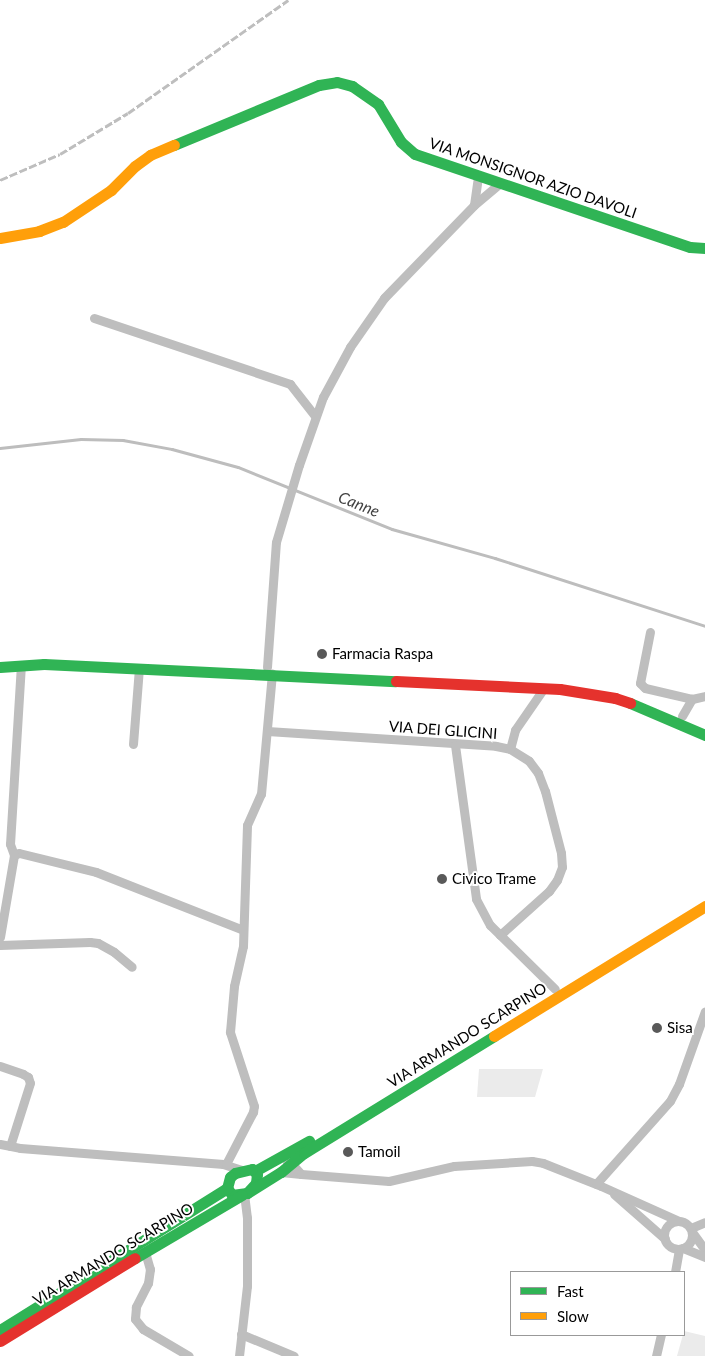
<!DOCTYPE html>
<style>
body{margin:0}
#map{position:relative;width:705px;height:1356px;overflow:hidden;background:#fff;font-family:Lato,sans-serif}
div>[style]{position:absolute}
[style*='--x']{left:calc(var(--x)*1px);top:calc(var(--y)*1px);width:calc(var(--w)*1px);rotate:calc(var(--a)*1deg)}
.green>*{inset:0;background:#ebebeb}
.stream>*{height:2.5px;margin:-1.25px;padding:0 1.25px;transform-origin:1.25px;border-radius:1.25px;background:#bdbdbd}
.street>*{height:9px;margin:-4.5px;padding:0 4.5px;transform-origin:4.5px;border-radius:4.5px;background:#bebebe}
.street>.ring{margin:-4.5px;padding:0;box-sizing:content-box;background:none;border:9px solid #bebebe;border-radius:50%}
.fast>*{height:11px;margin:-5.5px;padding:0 5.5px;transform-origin:5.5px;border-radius:5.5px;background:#30b455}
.slow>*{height:11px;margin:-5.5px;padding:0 5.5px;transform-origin:5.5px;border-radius:5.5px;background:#ff9f0a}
.jam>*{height:11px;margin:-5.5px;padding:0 5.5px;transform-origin:5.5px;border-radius:5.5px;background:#e5322d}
.rail>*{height:2.5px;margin-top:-1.25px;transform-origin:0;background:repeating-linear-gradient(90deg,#bebebe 0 8px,transparent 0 10.5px)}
.dots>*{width:14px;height:14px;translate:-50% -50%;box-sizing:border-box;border:2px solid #fff;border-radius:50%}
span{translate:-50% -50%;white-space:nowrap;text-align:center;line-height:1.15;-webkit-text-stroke:4px #fff;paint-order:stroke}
.street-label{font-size:15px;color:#000}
.poi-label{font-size:15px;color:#000}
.left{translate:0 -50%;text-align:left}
.water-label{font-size:16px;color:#424242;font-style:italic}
.legend{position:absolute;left:510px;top:1271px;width:175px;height:65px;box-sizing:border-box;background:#fff;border:1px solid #999;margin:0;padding:6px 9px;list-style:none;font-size:15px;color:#000}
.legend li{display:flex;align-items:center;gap:10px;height:25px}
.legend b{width:25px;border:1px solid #999}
</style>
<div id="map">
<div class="green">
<i style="clip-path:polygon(479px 1069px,543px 1069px,535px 1097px,477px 1097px)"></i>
<i style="clip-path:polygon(684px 1331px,705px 1336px,705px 1356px,677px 1356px)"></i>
</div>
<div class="stream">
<i style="--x:0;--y:448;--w:81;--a:-6.3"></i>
<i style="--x:81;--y:439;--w:42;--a:1.4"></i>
<i style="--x:123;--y:440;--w:50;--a:10.4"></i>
<i style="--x:172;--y:449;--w:68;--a:15.3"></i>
<i style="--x:238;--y:467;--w:166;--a:21.9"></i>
<i style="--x:392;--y:529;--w:107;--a:15.7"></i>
<i style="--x:495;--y:558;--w:221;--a:17.9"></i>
</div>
<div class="street">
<i style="--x:474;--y:205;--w:28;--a:-82"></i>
<i style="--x:94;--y:318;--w:207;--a:18.6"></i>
<i style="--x:290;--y:384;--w:41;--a:52"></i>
<i style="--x:650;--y:632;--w:52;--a:101.1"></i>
<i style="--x:640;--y:683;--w:7;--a:45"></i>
<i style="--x:645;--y:688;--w:48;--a:13.2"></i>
<i style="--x:267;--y:667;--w:125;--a:-85.9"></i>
<i style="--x:276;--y:542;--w:80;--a:-73.4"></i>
<i style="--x:299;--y:465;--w:72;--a:-70.6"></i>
<i style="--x:323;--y:397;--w:57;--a:-61.6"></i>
<i style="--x:350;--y:347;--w:60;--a:-55.2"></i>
<i style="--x:384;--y:298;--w:129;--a:-45.9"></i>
<i style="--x:474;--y:205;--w:33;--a:-40"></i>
<i style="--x:682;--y:716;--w:20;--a:-60"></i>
<i style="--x:692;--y:699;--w:13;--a:-13"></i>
<i style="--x:267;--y:731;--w:229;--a:3.7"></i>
<i style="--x:496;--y:746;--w:14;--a:12"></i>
<i style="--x:510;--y:749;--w:22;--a:32"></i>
<i style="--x:529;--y:761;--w:15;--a:53"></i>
<i style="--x:538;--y:773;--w:19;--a:69"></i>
<i style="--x:545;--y:791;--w:64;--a:75.5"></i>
<i style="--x:561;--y:853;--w:14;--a:86"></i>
<i style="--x:562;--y:867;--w:14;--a:111"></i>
<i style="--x:557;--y:880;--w:14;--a:126"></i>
<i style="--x:549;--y:891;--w:66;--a:138.1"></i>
<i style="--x:133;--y:744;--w:76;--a:-85.5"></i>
<i style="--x:455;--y:745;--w:155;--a:82.2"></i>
<i style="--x:476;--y:899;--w:30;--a:62"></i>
<i style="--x:490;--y:925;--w:91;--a:44.6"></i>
<i style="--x:510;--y:749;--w:20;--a:-75"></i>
<i style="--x:515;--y:730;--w:51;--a:-55.4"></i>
<i style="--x:14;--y:855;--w:5;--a:-22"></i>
<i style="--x:19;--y:853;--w:79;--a:13.9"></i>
<i style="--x:96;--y:872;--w:158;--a:21.5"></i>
<i style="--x:0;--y:937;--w:83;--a:-80.3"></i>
<i style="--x:14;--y:855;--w:12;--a:-110"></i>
<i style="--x:10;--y:844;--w:179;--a:-86.5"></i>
<i style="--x:0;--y:945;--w:90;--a:-1.9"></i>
<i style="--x:90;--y:942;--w:8;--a:7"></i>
<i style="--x:98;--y:943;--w:18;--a:29"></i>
<i style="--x:114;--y:952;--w:23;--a:40"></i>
<i style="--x:0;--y:1066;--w:24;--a:19"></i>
<i style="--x:23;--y:1074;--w:6;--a:31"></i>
<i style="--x:28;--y:1077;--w:6;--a:72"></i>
<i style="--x:30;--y:1083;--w:66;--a:107.6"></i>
<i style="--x:0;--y:1144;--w:20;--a:11"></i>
<i style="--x:20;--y:1148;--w:204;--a:4.5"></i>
<i style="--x:223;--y:1164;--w:19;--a:18"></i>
<i style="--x:226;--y:1164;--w:59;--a:-62.6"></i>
<i style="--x:253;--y:1112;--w:6;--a:-81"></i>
<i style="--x:254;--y:1106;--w:78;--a:-108"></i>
<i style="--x:230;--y:1032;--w:46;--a:-85"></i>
<i style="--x:234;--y:986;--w:41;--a:-77.3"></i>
<i style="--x:243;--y:946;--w:121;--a:-88.1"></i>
<i style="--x:247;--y:825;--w:34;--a:-66"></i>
<i style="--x:261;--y:794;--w:121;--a:-84.8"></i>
<i style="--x:281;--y:1172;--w:20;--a:6"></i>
<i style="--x:301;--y:1174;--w:15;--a:-132"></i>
<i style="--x:291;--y:1163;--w:4;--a:180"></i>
<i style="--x:301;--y:1174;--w:88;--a:4.5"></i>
<i style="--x:389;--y:1181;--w:67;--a:-13"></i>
<i style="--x:454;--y:1166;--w:78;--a:-3.7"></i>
<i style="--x:532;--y:1161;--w:11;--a:10"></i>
<i style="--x:543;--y:1163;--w:62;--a:21.6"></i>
<i style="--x:601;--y:1186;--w:85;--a:24.2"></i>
<i style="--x:596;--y:1184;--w:111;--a:-48.3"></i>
<i style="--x:670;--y:1101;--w:19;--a:-62"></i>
<i style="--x:679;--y:1084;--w:77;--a:-70.4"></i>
<i style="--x:614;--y:1194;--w:68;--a:41.4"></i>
<i class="ring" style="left:664px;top:1221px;width:19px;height:19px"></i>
<i style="--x:691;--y:1228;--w:15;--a:-23"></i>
<i style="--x:692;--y:1232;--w:22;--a:54"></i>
<i style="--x:683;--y:1248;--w:24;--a:22"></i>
<i style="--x:145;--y:1252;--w:18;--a:74"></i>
<i style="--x:150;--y:1269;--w:14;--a:98"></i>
<i style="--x:148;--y:1283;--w:27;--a:117"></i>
<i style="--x:136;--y:1307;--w:12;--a:95"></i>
<i style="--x:135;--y:1319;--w:13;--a:51"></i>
<i style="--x:143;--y:1329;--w:53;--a:30.4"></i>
<i style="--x:675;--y:1272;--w:23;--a:-80"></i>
<i style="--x:241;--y:1334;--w:57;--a:22.5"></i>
<i style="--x:239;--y:1356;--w:70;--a:-83.5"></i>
<i style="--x:247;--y:1286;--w:68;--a:-90"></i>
<i style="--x:247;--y:1218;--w:24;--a:-97"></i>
<i style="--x:656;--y:1356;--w:22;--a:-77"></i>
</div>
<div class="fast">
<i style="--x:174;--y:145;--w:157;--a:-22.5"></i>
<i style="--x:319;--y:85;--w:18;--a:-9"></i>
<i style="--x:337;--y:82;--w:16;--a:15"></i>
<i style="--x:352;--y:86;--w:32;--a:35"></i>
<i style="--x:378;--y:104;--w:44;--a:58.8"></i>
<i style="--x:401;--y:142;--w:18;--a:41"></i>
<i style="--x:415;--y:154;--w:290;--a:18.7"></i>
<i style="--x:690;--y:247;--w:15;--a:4"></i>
<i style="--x:0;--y:667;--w:44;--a:-3.9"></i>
<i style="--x:44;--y:664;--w:352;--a:2.8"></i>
<i style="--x:630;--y:703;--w:82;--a:23.1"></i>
<i style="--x:255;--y:1171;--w:62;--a:-29.1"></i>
<i style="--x:247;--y:1193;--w:13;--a:-48"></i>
<i style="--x:256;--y:1183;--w:9;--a:-84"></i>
<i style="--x:257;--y:1174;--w:7;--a:-135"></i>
<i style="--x:252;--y:1169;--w:17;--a:167"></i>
<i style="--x:235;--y:1173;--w:6;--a:141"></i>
<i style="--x:230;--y:1177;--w:11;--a:105"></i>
<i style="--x:227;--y:1188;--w:9;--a:54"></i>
<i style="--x:232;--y:1195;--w:15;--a:-8"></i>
<i style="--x:247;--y:1193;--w:40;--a:-32"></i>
<i style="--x:281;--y:1172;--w:30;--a:-40"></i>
<i style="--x:304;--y:1153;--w:223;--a:-31.6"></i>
<i style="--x:135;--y:1258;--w:124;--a:-30.5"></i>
<i style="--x:0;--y:1330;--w:268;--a:-32"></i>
</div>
<div class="slow">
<i style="--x:0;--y:238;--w:40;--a:-10"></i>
<i style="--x:39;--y:231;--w:26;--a:-21"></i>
<i style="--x:63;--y:222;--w:58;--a:-33.7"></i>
<i style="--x:111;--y:190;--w:34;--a:-45"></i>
<i style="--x:135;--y:166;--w:19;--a:-36"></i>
<i style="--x:150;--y:155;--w:26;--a:-23"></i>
<i style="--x:494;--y:1036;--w:248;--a:-31.6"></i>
</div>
<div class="jam">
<i style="--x:396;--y:681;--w:164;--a:2.8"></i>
<i style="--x:560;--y:689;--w:56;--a:9.3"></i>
<i style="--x:615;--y:698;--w:16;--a:18"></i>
<i style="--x:0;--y:1341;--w:158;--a:-31.6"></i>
</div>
<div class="rail">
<i style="--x:0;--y:180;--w:65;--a:-23.4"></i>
<i style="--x:60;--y:154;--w:79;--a:-31.1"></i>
<i style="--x:128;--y:113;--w:196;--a:-35.2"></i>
</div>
<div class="dots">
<i style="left:322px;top:654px;background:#595959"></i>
<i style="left:442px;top:879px;background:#595959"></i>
<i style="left:657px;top:1028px;background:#595959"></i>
<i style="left:348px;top:1152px;background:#595959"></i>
</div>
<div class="street-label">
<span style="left:533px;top:178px;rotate:19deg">VIA MONSIGNOR AZIO DAVOLI</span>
<span style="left:443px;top:730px;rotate:4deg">VIA DEI GLICINI</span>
<span style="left:467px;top:1035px;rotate:-32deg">VIA ARMANDO SCARPINO</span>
<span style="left:113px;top:1254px;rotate:-31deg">VIA ARMANDO SCARPINO</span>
</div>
<div class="poi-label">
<span class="left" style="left:332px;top:654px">Farmacia Raspa</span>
<span class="left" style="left:452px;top:879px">Civico Trame</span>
<span class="left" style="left:667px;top:1028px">Sisa</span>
<span class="left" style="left:358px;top:1152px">Tamoil</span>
</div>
<div class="water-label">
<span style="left:359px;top:504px;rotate:22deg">Canne</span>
</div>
<ul class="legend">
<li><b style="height:6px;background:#30b455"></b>Fast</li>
<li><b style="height:6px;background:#ff9f0a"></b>Slow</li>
</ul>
</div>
